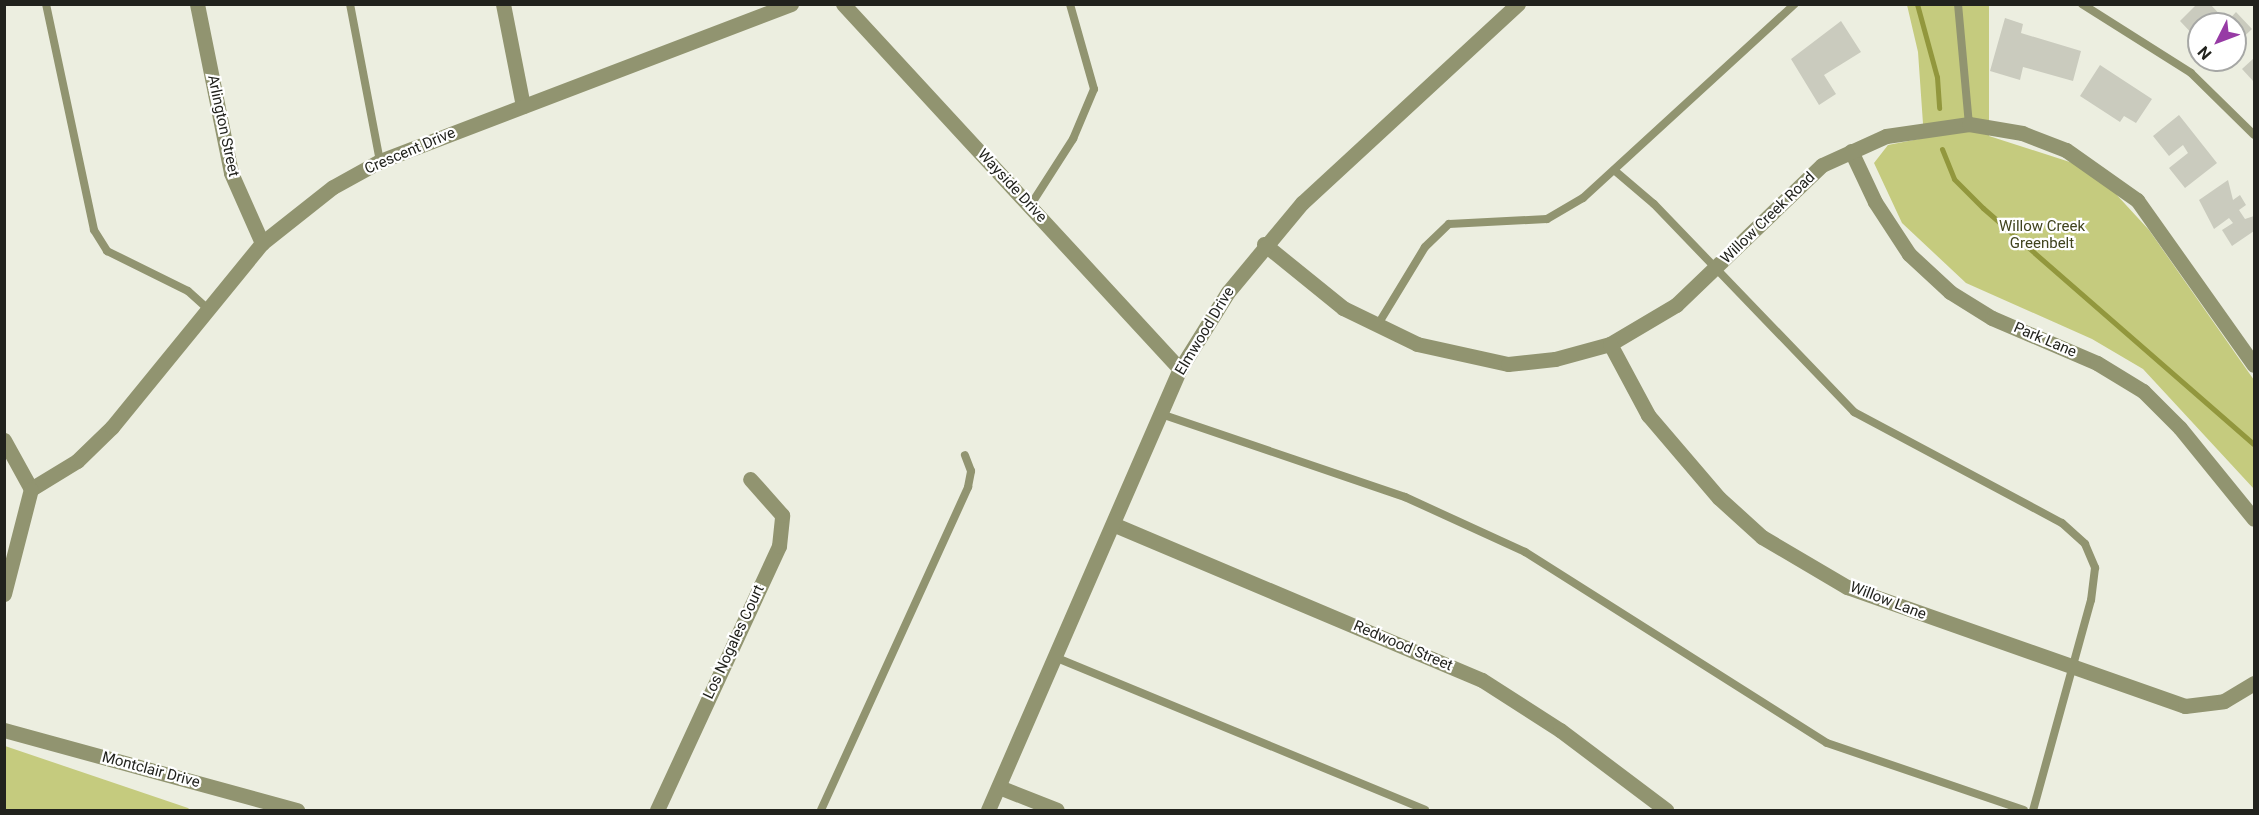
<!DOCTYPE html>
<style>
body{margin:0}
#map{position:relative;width:2259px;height:815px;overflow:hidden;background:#eceee0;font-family:Roboto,sans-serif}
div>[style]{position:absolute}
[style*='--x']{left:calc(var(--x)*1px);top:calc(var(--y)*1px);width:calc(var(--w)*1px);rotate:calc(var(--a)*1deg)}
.green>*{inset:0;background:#c5cb7e}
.stream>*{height:5px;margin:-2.5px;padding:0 2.5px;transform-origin:2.5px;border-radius:2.5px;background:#92973d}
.building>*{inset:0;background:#cacbbe}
.lane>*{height:8px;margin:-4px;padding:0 4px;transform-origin:4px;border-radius:4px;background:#919470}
.street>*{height:15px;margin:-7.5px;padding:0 7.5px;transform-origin:7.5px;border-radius:7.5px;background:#919470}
span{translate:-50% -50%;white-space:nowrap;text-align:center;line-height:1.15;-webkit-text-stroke:4.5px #fff;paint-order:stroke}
.street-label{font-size:15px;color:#21221d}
.park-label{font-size:15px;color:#40431d}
.frame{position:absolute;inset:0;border:6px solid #21221d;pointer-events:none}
.north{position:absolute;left:2187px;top:12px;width:60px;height:60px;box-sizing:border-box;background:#fff;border:2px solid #a6a7a5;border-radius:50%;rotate:228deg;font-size:16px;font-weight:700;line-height:24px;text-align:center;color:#21221d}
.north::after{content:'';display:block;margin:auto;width:21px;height:27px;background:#973ba5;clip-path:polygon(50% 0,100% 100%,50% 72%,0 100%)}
</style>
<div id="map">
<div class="green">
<i style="clip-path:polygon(1907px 5px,1989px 5px,1989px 136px,2076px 164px,2103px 180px,2149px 230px,2254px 380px,2254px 489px,2143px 369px,2092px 339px,1966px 283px,1902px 223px,1874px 163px,1888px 145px,1924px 138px,1918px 52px)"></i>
<i style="clip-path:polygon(5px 746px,188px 808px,190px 810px,5px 810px)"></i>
</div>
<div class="stream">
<i style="--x:1917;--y:4;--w:76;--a:74.7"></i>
<i style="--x:1937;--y:77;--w:31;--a:86"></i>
<i style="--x:1942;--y:149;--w:32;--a:68"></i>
<i style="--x:1954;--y:179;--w:41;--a:45"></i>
<i style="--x:1983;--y:208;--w:359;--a:41.1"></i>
</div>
<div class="building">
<i style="clip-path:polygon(2197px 4px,2210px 4px,2227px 22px,2236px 12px,2252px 29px,2235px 45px,2235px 24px,2199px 24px,2199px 41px,2180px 21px)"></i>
<i style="clip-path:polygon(2005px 18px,2023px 24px,2021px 33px,2081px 51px,2073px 81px,2023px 67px,2020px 80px,1990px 71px)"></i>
<i style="clip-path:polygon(1841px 21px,1861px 52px,1824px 75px,1836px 94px,1819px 105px,1791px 59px)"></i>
<i style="clip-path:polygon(2254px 58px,2254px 82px,2242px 69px)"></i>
<i style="clip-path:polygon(2100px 65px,2152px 99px,2136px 123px,2124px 116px,2120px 122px,2080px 96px)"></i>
<i style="clip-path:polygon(2179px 115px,2217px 163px,2185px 188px,2169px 168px,2188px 153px,2183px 145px,2169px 156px,2153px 136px)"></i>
<i style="clip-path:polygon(2228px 180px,2233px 200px,2240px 195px,2246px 205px,2239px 210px,2245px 219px,2254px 216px,2254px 231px,2232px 246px,2222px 230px,2233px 223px,2229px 218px,2214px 229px,2199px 200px)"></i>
</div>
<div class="lane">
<i style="--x:46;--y:4;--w:231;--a:78"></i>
<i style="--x:94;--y:230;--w:25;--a:58"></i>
<i style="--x:107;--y:251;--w:90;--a:26.3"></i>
<i style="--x:188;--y:291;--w:28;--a:42"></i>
<i style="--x:350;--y:4;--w:160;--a:79.2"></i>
<i style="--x:1958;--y:4;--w:121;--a:84.8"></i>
<i style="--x:2082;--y:4;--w:129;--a:32.3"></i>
<i style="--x:2191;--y:73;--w:88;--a:44.5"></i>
<i style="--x:1614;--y:170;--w:52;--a:40.4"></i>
<i style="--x:1654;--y:204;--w:289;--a:46.1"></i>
<i style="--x:1854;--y:412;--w:236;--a:28.1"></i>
<i style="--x:2062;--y:523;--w:31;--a:42"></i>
<i style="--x:2085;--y:544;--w:26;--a:67"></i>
<i style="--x:2095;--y:568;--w:32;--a:97"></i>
<i style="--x:2091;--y:600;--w:218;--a:105.4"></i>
<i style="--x:1030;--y:206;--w:80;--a:-57.3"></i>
<i style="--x:1073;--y:139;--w:54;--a:-67.2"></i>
<i style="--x:1094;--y:89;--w:88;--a:-105.8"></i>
<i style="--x:1377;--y:326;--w:92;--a:-58.7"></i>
<i style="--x:1425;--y:247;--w:33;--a:-44"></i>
<i style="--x:1449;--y:224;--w:98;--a:-2.9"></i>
<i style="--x:1547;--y:219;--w:42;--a:-30.3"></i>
<i style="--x:1583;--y:198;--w:287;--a:-42.5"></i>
<i style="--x:1161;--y:414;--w:258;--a:18.8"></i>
<i style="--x:1405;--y:497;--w:132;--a:24.6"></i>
<i style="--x:1525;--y:552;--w:357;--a:32.3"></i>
<i style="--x:1827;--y:743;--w:208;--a:18.8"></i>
<i style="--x:1057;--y:658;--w:398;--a:22.4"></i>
<i style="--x:821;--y:810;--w:355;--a:-65.5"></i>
<i style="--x:968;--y:487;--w:16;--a:-79"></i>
<i style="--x:971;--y:471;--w:17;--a:-111"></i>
</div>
<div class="street">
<i style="--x:197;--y:4;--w:172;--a:78.6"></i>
<i style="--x:231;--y:173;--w:77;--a:66.1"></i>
<i style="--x:503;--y:4;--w:104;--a:78.9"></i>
<i style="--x:843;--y:4;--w:497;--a:47.3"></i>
<i style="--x:1851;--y:151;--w:56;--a:64.8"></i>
<i style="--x:1875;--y:202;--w:62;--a:56.8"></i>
<i style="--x:1909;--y:254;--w:56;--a:42.8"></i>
<i style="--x:1950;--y:292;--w:49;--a:31.8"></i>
<i style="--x:1992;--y:318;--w:114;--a:23.2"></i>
<i style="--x:2097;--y:363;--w:54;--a:31.3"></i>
<i style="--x:2143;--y:391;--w:52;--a:45"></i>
<i style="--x:2180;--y:428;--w:117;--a:50.9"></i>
<i style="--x:1264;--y:244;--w:102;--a:39"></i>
<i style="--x:1343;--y:308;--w:82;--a:25.9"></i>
<i style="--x:1417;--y:344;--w:93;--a:12.4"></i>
<i style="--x:1508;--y:364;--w:47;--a:-6.1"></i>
<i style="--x:1555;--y:359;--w:57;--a:-15.3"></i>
<i style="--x:1610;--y:344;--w:77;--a:-30.6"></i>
<i style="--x:1676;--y:305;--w:202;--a:-43.8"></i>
<i style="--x:1822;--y:165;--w:70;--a:-24.4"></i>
<i style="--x:1886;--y:136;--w:84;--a:-8.2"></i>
<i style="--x:1969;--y:124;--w:54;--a:9.6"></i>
<i style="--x:2022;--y:133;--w:47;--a:21.1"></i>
<i style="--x:2066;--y:150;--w:87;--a:35.2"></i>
<i style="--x:2137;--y:200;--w:202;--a:54.7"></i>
<i style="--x:1610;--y:344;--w:81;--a:61.8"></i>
<i style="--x:1648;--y:415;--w:109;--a:49.5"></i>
<i style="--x:1719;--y:498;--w:58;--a:42.2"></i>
<i style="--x:1762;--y:537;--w:99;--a:30.5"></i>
<i style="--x:1847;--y:587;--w:358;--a:19.4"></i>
<i style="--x:2185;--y:706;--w:39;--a:-7"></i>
<i style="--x:2224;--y:701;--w:35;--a:-31"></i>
<i style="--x:4;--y:440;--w:56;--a:61.1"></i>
<i style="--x:31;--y:489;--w:54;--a:-31.3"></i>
<i style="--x:77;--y:461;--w:49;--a:-44.2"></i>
<i style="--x:112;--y:427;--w:237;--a:-50.8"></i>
<i style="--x:262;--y:243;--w:90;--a:-38.3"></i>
<i style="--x:333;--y:187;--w:54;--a:-29"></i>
<i style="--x:380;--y:161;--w:440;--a:-20.9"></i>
<i style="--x:1115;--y:525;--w:398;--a:22.9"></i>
<i style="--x:1482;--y:680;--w:93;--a:32.7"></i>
<i style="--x:1560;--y:730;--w:133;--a:37"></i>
<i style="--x:4;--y:594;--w:108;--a:-75.6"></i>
<i style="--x:4;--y:730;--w:304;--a:15.3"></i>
<i style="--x:999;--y:787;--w:62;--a:21.6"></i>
<i style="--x:657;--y:810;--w:291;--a:-65.2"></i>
<i style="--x:779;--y:546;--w:31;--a:-84"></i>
<i style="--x:782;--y:515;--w:48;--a:-131.6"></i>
<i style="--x:988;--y:810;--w:481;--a:-66.5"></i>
<i style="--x:1180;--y:369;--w:91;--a:-58.1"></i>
<i style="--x:1228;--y:292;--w:116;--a:-50.3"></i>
<i style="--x:1302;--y:203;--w:294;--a:-42.7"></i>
</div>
<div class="street-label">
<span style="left:223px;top:126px;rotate:78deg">Arlington Street</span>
<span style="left:410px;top:151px;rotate:-23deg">Crescent Drive</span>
<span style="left:1012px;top:186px;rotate:47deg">Wayside Drive</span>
<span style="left:1768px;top:218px;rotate:-44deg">Willow Creek Road</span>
<span style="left:1205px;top:331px;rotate:-59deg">Elmwood Drive</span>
<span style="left:2045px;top:340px;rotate:23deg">Park Lane</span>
<span style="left:1888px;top:601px;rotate:21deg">Willow Lane</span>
<span style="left:734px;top:642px;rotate:-65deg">Los Nogales Court</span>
<span style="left:1403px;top:646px;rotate:23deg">Redwood Street</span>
<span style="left:151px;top:770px;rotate:15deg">Montclair Drive</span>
</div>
<div class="park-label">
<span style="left:2042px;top:235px">Willow Creek<br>Greenbelt</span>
</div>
<div class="frame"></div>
<div class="north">N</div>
</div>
